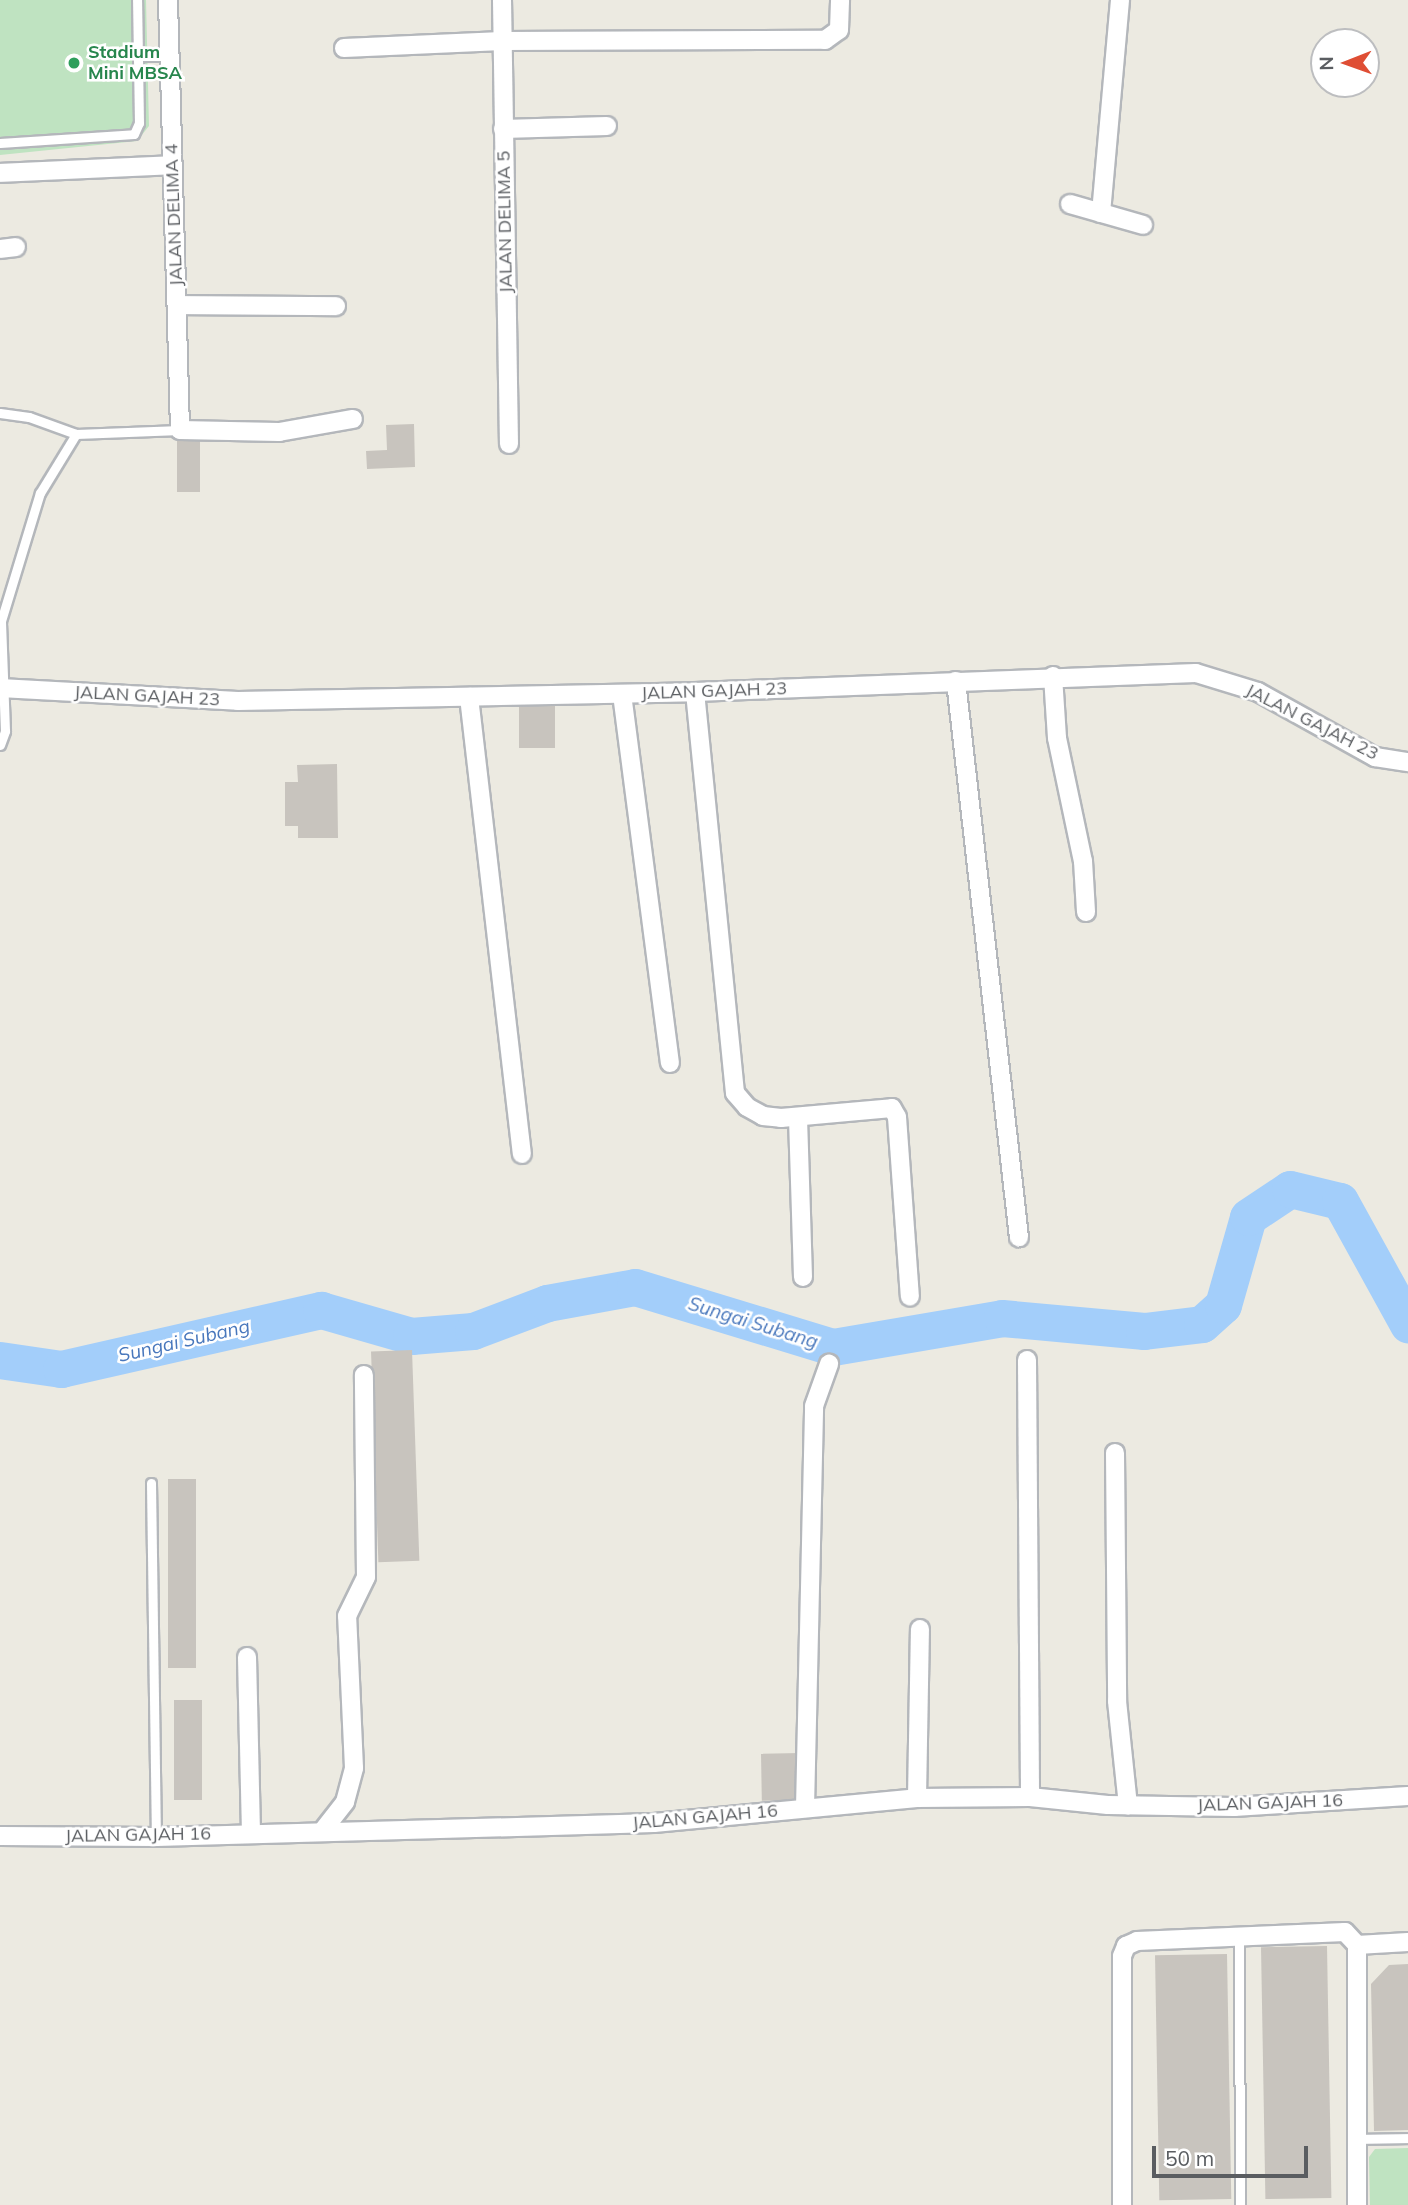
<!DOCTYPE html>
<style>
body{margin:0}
#map{position:relative;width:1408px;height:2205px;overflow:hidden;background:#eceae1;font-family:Mulish,sans-serif}
div>[style]{position:absolute}
[style*='--x']{left:calc(var(--x)*1px);top:calc(var(--y)*1px);width:calc(var(--w)*1px);rotate:calc(var(--a)*1deg)}
.green>*{inset:0;background:#bfe3c1}
.river>*{height:37px;margin:-18.5px;padding:0 18.5px;transform-origin:18.5px;border-radius:18.5px;background:#a3cefa}
.building>*{inset:0;background:#c8c4be;transform-origin:0 0}
.roads{filter:drop-shadow(2px 0 #b4b7bb) drop-shadow(-2px 0 #b4b7bb) drop-shadow(0 2px #b4b7bb) drop-shadow(0 -2px #b4b7bb)}
.service>*{height:9px;margin:-4.5px;padding:0 4.5px;transform-origin:4.5px;border-radius:4.5px;background:#fff}
.minor>*{height:18px;margin:-9px;padding:0 9px;transform-origin:9px;border-radius:9px;background:#fff}
.dots>*{width:19px;height:19px;translate:-50% -50%;box-sizing:border-box;border:4px solid #fff;border-radius:50%}
span{translate:-50% -50%;white-space:nowrap;text-align:center;line-height:1.15;-webkit-text-stroke:5px #fff;paint-order:stroke}
.leisure-label{font-size:18px;color:#27864d;font-weight:700}
.left{translate:0 -50%;text-align:left}
.street-label{font-size:18px;color:#5a5d61}
.water-label{font-size:19px;color:#4877bc;font-style:italic}
.north{position:absolute;left:1310px;top:28px;width:70px;height:70px;box-sizing:border-box;background:#fff;border:2px solid #bdbec0;border-radius:50%;rotate:269deg;font-size:19px;font-weight:700;line-height:28px;text-align:center;color:#5a5d61}
.north::after{content:'';display:block;margin:auto;width:24px;height:32px;background:#df4e34;clip-path:polygon(50% 0,100% 100%,50% 72%,0 100%)}
.scale{position:absolute;left:1152px;top:2146px;width:156px;height:32px;box-sizing:border-box;border:4px solid #5a5d61;border-top:0;padding-left:9px;font-size:21px;line-height:24px;white-space:nowrap;color:#5a5d61;-webkit-text-stroke:5px #fff;paint-order:stroke}
</style>
<div id="map">
<div class="green">
<i style="clip-path:polygon(0 0,146px 0,149px 126px,137px 141px,0 155px)"></i>
<i style="clip-path:polygon(1408px 2148px,1408px 2205px,1370px 2205px,1369px 2157px,1375px 2149px)"></i>
</div>
<div class="river">
<i style="--x:0;--y:1360;--w:62;--a:8.4"></i>
<i style="--x:61;--y:1369;--w:267;--a:-12.8"></i>
<i style="--x:321;--y:1310;--w:94;--a:16.1"></i>
<i style="--x:411;--y:1336;--w:62;--a:-4.6"></i>
<i style="--x:473;--y:1331;--w:79;--a:-20.7"></i>
<i style="--x:547;--y:1303;--w:89;--a:-10.3"></i>
<i style="--x:635;--y:1287;--w:207;--a:16.9"></i>
<i style="--x:833;--y:1347;--w:171;--a:-9.7"></i>
<i style="--x:1002;--y:1318;--w:143;--a:5.2"></i>
<i style="--x:1144;--y:1331;--w:58;--a:-6.9"></i>
<i style="--x:1202;--y:1324;--w:28;--a:-42"></i>
<i style="--x:1223;--y:1305;--w:91;--a:-74.1"></i>
<i style="--x:1248;--y:1217;--w:50;--a:-33.7"></i>
<i style="--x:1290;--y:1189;--w:51;--a:13.5"></i>
<i style="--x:1340;--y:1201;--w:141;--a:61.1"></i>
</div>
<div class="building">
<i style="clip-path:polygon(414px 424px,415px 467px,367px 469px,366px 451px,387px 450px,386px 425px)"></i>
<i style="left:177px;top:438px;width:23px;height:54px"></i>
<i style="left:519px;top:706px;width:36px;height:42px"></i>
<i style="clip-path:polygon(337px 764px,338px 838px,298px 838px,298px 826px,285px 826px,285px 782px,298px 782px,297px 765px)"></i>
<i style="left:412px;top:1350px;width:211px;height:41px;rotate:88deg"></i>
<i style="left:168px;top:1479px;width:28px;height:189px"></i>
<i style="left:174px;top:1700px;width:28px;height:100px"></i>
<i style="left:800px;top:1753px;width:47px;height:39px;rotate:89deg"></i>
<i style="left:1327px;top:1946px;width:252px;height:66px;rotate:89deg"></i>
<i style="left:1227px;top:1954px;width:245px;height:72px;rotate:89deg"></i>
<i style="clip-path:polygon(1408px 1964px,1408px 2130px,1374px 2131px,1371px 1984px,1389px 1965px)"></i>
</div>
<div class="roads">
<div class="service">
<i style="--x:138;--y:56;--w:31;--a:0"></i>
<i style="--x:0;--y:143;--w:134;--a:-3.8"></i>
<i style="--x:134;--y:134;--w:12;--a:-66"></i>
<i style="--x:139;--y:123;--w:123;--a:-90.9"></i>
<i style="--x:0;--y:413;--w:29;--a:8"></i>
<i style="--x:29;--y:417;--w:50;--a:19.9"></i>
<i style="--x:76;--y:434;--w:104;--a:-2.2"></i>
<i style="--x:0;--y:745;--w:15;--a:-70"></i>
<i style="--x:5;--y:731;--w:110;--a:-92.1"></i>
<i style="--x:1;--y:621;--w:134;--a:-73.1"></i>
<i style="--x:40;--y:493;--w:69;--a:-58.6"></i>
<i style="--x:151;--y:1483;--w:354;--a:89.2"></i>
<i style="--x:1239;--y:1938;--w:267;--a:89.8"></i>
<i style="--x:1358;--y:2139;--w:50;--a:-1.1"></i>
</div>
<div class="minor">
<i style="--x:168;--y:0;--w:430;--a:88.4"></i>
<i style="--x:180;--y:430;--w:99;--a:1.2"></i>
<i style="--x:279;--y:432;--w:75;--a:-10"></i>
<i style="--x:502;--y:0;--w:444;--a:89.1"></i>
<i style="--x:344;--y:48;--w:158;--a:-2.5"></i>
<i style="--x:502;--y:41;--w:323;--a:-0.2"></i>
<i style="--x:825;--y:40;--w:17;--a:-36"></i>
<i style="--x:839;--y:30;--w:30;--a:-88"></i>
<i style="--x:503;--y:129;--w:104;--a:-1.7"></i>
<i style="--x:0;--y:173;--w:173;--a:-2.6"></i>
<i style="--x:1070;--y:204;--w:76;--a:16"></i>
<i style="--x:1101;--y:213;--w:214;--a:-84.9"></i>
<i style="--x:0;--y:249;--w:16;--a:-7"></i>
<i style="--x:177;--y:305;--w:159;--a:0.4"></i>
<i style="--x:1053;--y:676;--w:62;--a:86.3"></i>
<i style="--x:1057;--y:738;--w:126;--a:78.1"></i>
<i style="--x:1083;--y:861;--w:51;--a:86.6"></i>
<i style="--x:956;--y:681;--w:560;--a:83.54"></i>
<i style="--x:0;--y:688;--w:238;--a:3.1"></i>
<i style="--x:238;--y:701;--w:457;--a:-1.1"></i>
<i style="--x:695;--y:692;--w:501;--a:-2.17"></i>
<i style="--x:1196;--y:673;--w:65;--a:17"></i>
<i style="--x:1258;--y:692;--w:134;--a:29.1"></i>
<i style="--x:1375;--y:757;--w:33;--a:9"></i>
<i style="--x:695;--y:692;--w:403;--a:84.3"></i>
<i style="--x:735;--y:1093;--w:18;--a:49"></i>
<i style="--x:747;--y:1107;--w:18;--a:29"></i>
<i style="--x:763;--y:1116;--w:18;--a:6"></i>
<i style="--x:781;--y:1118;--w:111;--a:-5.1"></i>
<i style="--x:892;--y:1108;--w:10;--a:61"></i>
<i style="--x:897;--y:1117;--w:180;--a:85.9"></i>
<i style="--x:622;--y:694;--w:372;--a:82.6"></i>
<i style="--x:469;--y:697;--w:460;--a:83.4"></i>
<i style="--x:798;--y:1118;--w:159;--a:88.2"></i>
<i style="--x:1027;--y:1360;--w:437;--a:89.6"></i>
<i style="--x:1115;--y:1453;--w:248;--a:89.5"></i>
<i style="--x:1117;--y:1701;--w:105;--a:84"></i>
<i style="--x:247;--y:1657;--w:175;--a:88.7"></i>
<i style="--x:917;--y:1798;--w:169;--a:-89"></i>
<i style="--x:805;--y:1808;--w:402;--a:-88.7"></i>
<i style="--x:814;--y:1406;--w:45;--a:-70.3"></i>
<i style="--x:324;--y:1829;--w:34;--a:-52"></i>
<i style="--x:345;--y:1802;--w:35;--a:-75"></i>
<i style="--x:354;--y:1768;--w:152;--a:-92.6"></i>
<i style="--x:347;--y:1616;--w:43;--a:-64"></i>
<i style="--x:366;--y:1577;--w:202;--a:-90.6"></i>
<i style="--x:0;--y:1836;--w:156;--a:0.4"></i>
<i style="--x:156;--y:1837;--w:498;--a:-1.6"></i>
<i style="--x:654;--y:1823;--w:264;--a:-5.4"></i>
<i style="--x:917;--y:1798;--w:113;--a:-0.5"></i>
<i style="--x:1030;--y:1797;--w:78;--a:5.9"></i>
<i style="--x:1108;--y:1805;--w:126;--a:0.9"></i>
<i style="--x:1234;--y:1807;--w:174;--a:-3.6"></i>
<i style="--x:1357;--y:1945;--w:51;--a:-3.4"></i>
<i style="--x:1122;--y:2205;--w:249;--a:-90"></i>
<i style="--x:1122;--y:1956;--w:11;--a:-68"></i>
<i style="--x:1126;--y:1946;--w:12;--a:-24"></i>
<i style="--x:1137;--y:1941;--w:208;--a:-2.5"></i>
<i style="--x:1345;--y:1932;--w:18;--a:47"></i>
<i style="--x:1357;--y:1945;--w:260;--a:90"></i>
</div>
</div>
<div class="dots">
<i style="left:74px;top:63px;background:#2e9e5b"></i>
</div>
<div class="leisure-label">
<span class="left" style="left:88px;top:63px">Stadium<br>Mini MBSA</span>
</div>
<div class="street-label">
<span style="left:174px;top:215px;rotate:-92deg">JALAN DELIMA 4</span>
<span style="left:505px;top:222px;rotate:-91deg">JALAN DELIMA 5</span>
<span style="left:714px;top:691px;rotate:-2deg">JALAN GAJAH 23</span>
<span style="left:147px;top:696px;rotate:3deg">JALAN GAJAH 23</span>
<span style="left:1312px;top:722px;rotate:27deg">JALAN GAJAH 23</span>
<span style="left:1270px;top:1803px;rotate:-2deg">JALAN GAJAH 16</span>
<span style="left:705px;top:1817px;rotate:-5deg">JALAN GAJAH 16</span>
<span style="left:138px;top:1835px;rotate:-1deg">JALAN GAJAH 16</span>
</div>
<div class="water-label">
<span style="left:753px;top:1323px;rotate:17deg">Sungai Subang</span>
<span style="left:184px;top:1341px;rotate:-13deg">Sungai Subang</span>
</div>
<div class="north">N</div>
<div class="scale">50 m</div>
</div>
